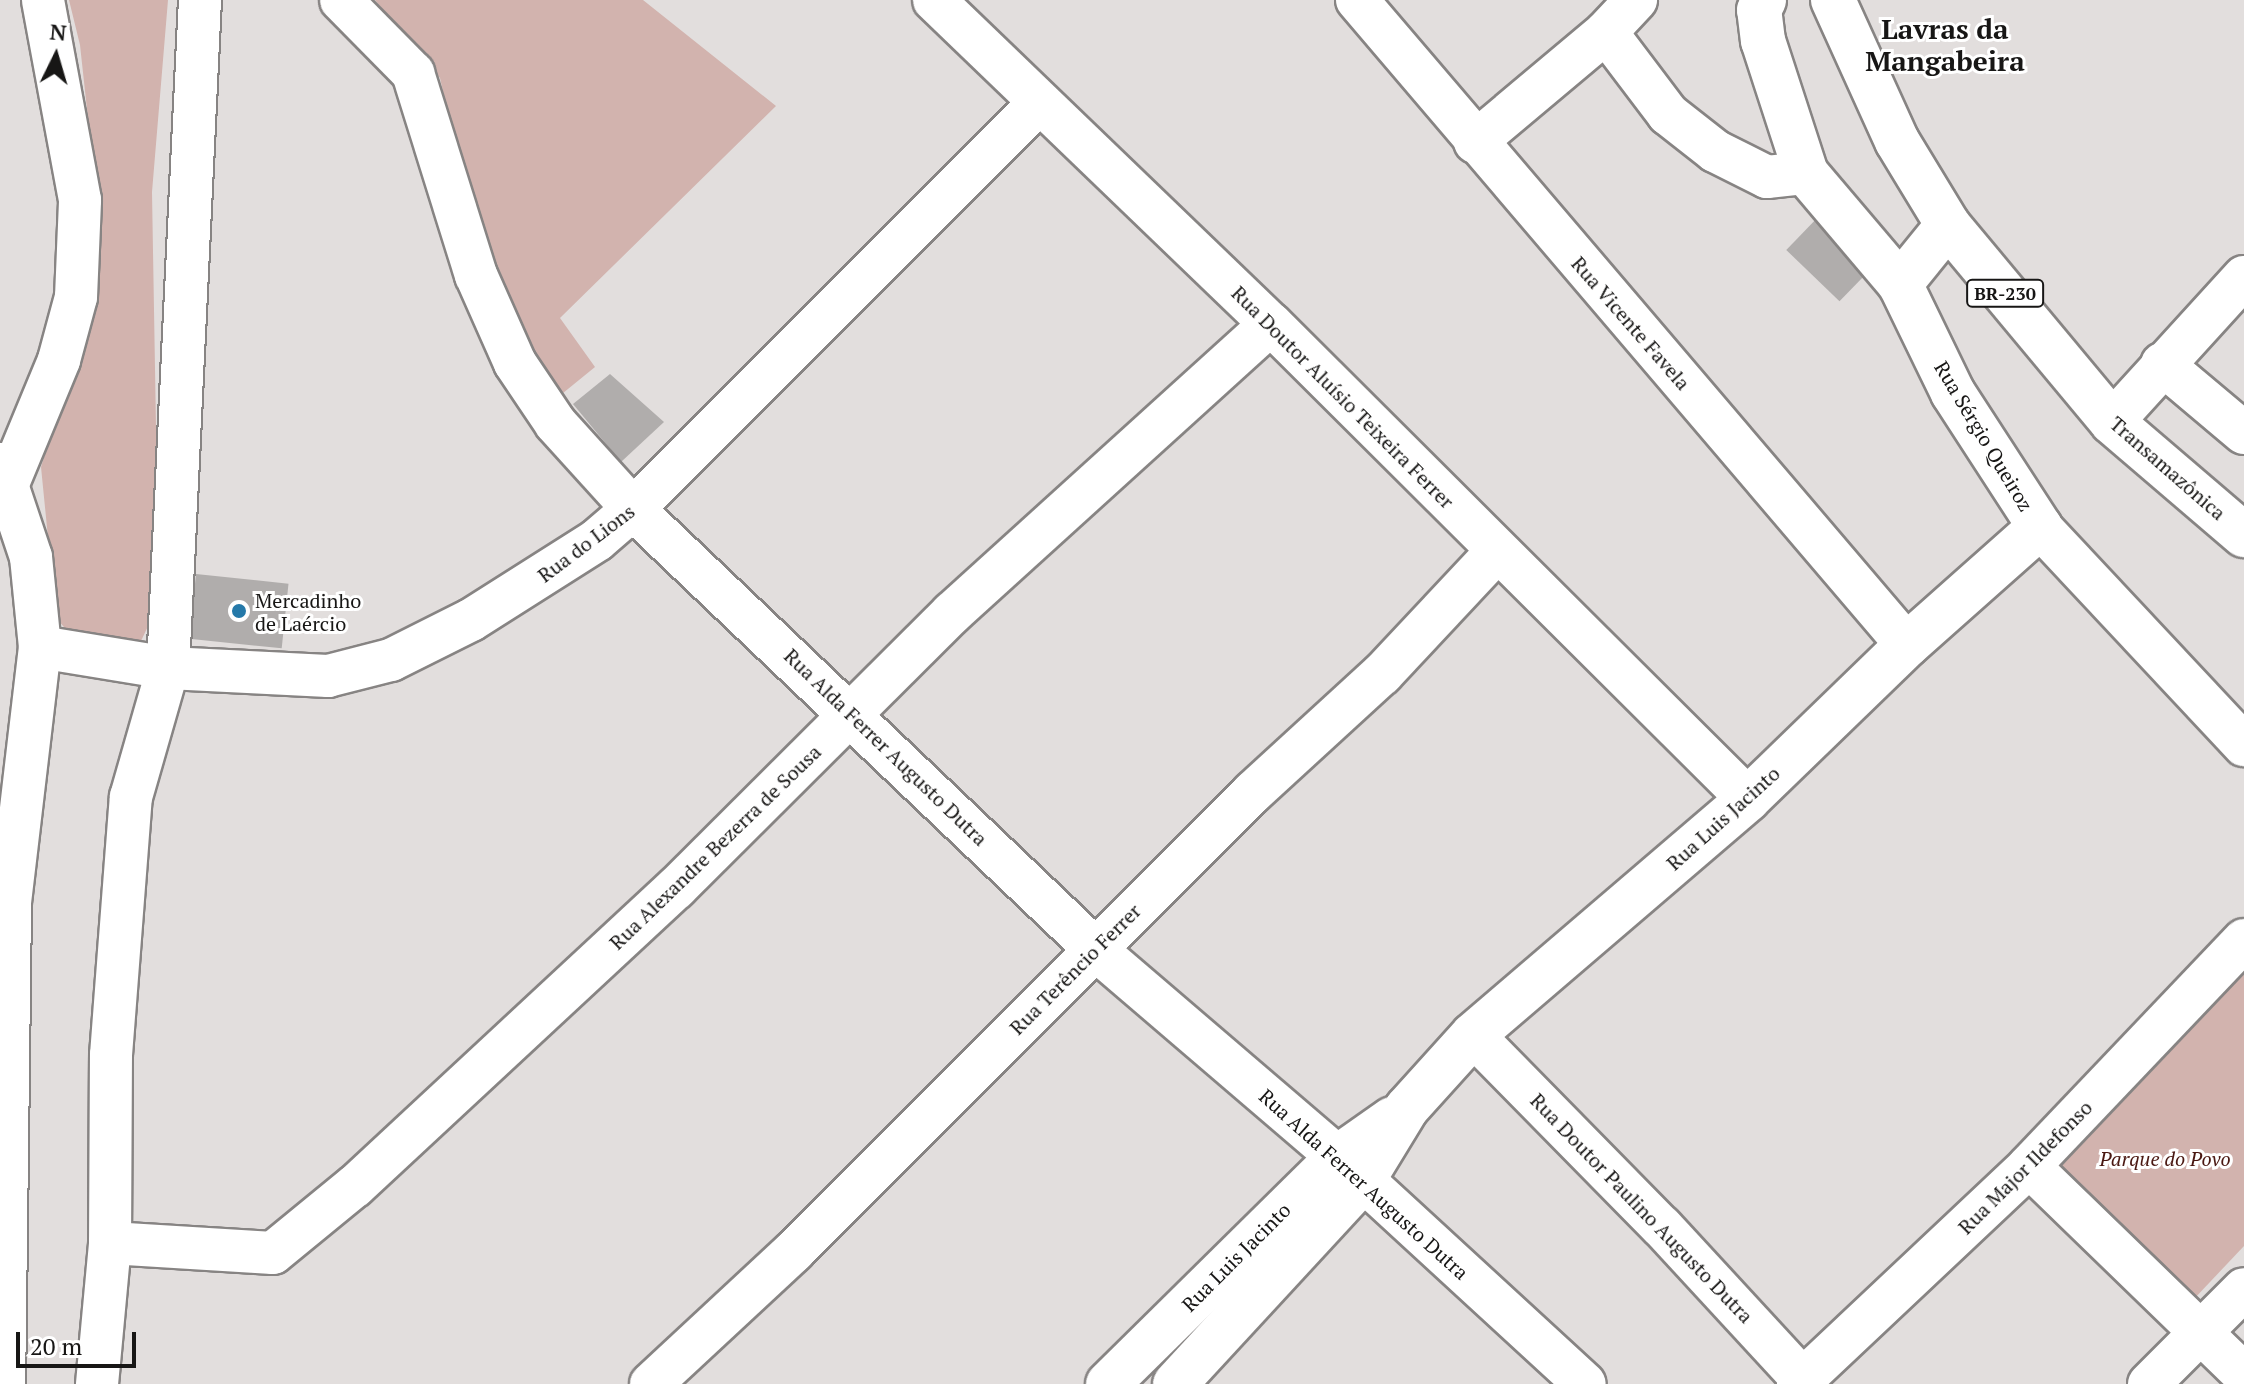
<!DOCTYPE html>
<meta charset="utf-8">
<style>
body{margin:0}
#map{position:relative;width:2244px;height:1384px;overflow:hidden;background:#e2dedd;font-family:"PT Serif",serif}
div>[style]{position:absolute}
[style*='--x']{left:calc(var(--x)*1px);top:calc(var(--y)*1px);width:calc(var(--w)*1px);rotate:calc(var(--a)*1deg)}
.green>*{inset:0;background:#d2b3ae}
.building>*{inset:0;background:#b0adac;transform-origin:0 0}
.roads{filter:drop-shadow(2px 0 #878483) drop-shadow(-2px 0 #878483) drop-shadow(0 2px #878483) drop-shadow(0 -2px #878483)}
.minor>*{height:42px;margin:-21px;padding:0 21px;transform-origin:21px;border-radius:21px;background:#fff}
.secondary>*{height:44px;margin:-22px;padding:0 22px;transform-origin:22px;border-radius:22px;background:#fff}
.trunk>*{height:44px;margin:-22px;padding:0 22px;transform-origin:22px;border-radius:22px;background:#fff}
.dots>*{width:22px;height:22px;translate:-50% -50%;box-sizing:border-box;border:4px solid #fff;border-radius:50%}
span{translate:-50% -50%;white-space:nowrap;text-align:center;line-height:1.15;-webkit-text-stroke:6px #fff;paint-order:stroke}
.shield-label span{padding:2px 6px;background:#fff;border:2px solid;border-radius:6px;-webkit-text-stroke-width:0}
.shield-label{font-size:18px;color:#171615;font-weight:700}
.street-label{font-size:20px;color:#171615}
.poi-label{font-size:20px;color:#171615}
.left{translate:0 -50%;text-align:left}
.park-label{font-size:20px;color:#4a1812;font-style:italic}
.district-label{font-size:28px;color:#171615;font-weight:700}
.north{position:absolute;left:16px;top:16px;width:80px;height:80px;-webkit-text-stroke:6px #fff;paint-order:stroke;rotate:5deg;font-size:22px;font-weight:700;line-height:32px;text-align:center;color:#171615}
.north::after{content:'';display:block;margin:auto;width:28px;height:36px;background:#171615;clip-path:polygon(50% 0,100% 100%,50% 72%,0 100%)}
.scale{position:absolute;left:16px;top:1332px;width:120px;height:36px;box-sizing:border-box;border:4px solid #171615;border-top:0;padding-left:10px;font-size:24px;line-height:28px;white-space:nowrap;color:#171615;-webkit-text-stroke:6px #fff;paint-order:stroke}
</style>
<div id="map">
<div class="green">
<i style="clip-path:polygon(69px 0,168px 0,152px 192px,159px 603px,141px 641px,109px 648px,79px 644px,56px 618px,41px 467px,91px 308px,96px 192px,80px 45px)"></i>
<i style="clip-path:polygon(375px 0,643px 0,776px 106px,560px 318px,595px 367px,552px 402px,496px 283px,462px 177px,440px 78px)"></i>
<i style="clip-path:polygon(2244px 964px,2244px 1246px,2193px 1300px,2054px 1161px)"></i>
</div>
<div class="building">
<i style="left:1821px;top:214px;width:74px;height:50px;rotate:44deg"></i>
<i style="clip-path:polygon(610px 374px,664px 422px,621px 462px,573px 404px)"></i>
<i style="left:196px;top:574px;width:93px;height:65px;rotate:6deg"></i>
</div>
<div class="roads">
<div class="minor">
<i style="--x:341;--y:0;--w:103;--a:45.4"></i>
<i style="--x:413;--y:73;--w:212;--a:72.7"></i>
<i style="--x:476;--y:275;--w:96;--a:66.1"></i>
<i style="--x:515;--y:363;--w:73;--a:56.1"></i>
<i style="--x:556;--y:424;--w:115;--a:47.8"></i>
<i style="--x:633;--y:509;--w:638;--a:43.6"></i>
<i style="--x:1095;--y:949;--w:320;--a:40.6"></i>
<i style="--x:1338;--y:1157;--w:335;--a:42.6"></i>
<i style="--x:934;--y:0;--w:467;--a:43.9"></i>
<i style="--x:1271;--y:324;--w:673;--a:44.88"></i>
<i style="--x:1357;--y:0;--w:848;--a:49.55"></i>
<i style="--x:1606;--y:32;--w:103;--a:52.9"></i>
<i style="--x:1668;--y:114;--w:60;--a:38.2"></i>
<i style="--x:1715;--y:151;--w:58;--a:26.6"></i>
<i style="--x:1767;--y:177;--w:39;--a:-6"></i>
<i style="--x:1475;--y:142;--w:171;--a:-40"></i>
<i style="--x:1606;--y:32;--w:44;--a:-46.8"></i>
<i style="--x:2162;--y:364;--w:107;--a:40.1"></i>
<i style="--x:2112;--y:422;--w:196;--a:-47.7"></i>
<i style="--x:0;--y:464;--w:98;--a:71.6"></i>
<i style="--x:31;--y:557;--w:90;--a:84.3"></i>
<i style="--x:40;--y:647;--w:258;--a:96.7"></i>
<i style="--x:10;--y:903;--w:481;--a:90.7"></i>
<i style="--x:9;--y:481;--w:131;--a:-67.5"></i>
<i style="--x:59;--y:360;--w:65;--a:-74.9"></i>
<i style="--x:76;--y:297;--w:97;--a:-87.6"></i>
<i style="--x:80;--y:200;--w:203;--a:-100.5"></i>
<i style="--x:2040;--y:527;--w:299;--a:46.9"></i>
<i style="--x:40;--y:647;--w:130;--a:9.3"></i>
<i style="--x:168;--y:668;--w:160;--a:2.9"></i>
<i style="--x:328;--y:676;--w:65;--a:-14.3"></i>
<i style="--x:391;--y:660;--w:89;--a:-26.6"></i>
<i style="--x:471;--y:620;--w:149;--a:-32.4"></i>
<i style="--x:597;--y:540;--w:48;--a:-40.7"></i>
<i style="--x:633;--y:509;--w:574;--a:-45"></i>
<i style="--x:1473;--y:1035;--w:269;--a:45.5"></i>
<i style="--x:1662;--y:1227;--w:214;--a:47.3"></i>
<i style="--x:2029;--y:1166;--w:299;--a:44.1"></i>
<i style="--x:110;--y:1243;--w:163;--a:3.5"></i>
<i style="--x:273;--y:1253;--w:106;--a:-39.3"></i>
<i style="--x:355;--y:1186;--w:438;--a:-42.9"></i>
<i style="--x:676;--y:888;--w:390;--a:-44.9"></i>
<i style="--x:952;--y:613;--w:430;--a:-42.2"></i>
<i style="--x:97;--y:1384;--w:142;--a:-84.7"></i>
<i style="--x:110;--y:1243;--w:188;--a:-89.7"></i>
<i style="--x:111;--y:1055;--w:259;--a:-85.6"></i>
<i style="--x:131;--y:797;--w:134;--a:-74"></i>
<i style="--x:168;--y:668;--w:669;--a:-87.26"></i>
<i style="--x:651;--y:1384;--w:194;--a:-42.9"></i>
<i style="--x:793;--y:1252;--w:651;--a:-45"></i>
<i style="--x:1253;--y:792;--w:175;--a:-42.5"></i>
<i style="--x:1382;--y:674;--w:168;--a:-46.9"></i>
<i style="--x:1798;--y:1384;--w:318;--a:-43.3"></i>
<i style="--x:2029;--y:1166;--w:312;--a:-46.4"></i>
<i style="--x:2149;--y:1384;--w:134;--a:-45"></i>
</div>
<div class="secondary">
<i style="--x:1900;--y:284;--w:76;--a:-50.9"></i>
<i style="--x:1108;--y:1384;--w:323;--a:-44.6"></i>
<i style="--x:1338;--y:1157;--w:66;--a:-35.1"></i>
<i style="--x:1175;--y:1384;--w:277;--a:-47.3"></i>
<i style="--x:1363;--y:1180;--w:84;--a:-58.6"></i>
<i style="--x:1407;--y:1108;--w:98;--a:-47.9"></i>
<i style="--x:1473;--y:1035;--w:362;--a:-40.6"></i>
<i style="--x:1748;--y:799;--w:221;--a:-44.1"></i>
<i style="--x:1907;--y:645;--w:178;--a:-41.6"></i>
<i style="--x:2040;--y:527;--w:160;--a:-123"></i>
<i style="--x:1953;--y:393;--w:121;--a:-115.9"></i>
<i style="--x:1900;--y:284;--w:145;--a:-130.3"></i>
<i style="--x:1806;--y:173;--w:139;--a:-108"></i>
<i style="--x:1763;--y:41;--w:31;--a:-97"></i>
<i style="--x:1759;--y:10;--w:11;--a:-63"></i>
</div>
<div class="trunk">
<i style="--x:1833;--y:0;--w:155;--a:65.6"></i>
<i style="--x:1897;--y:141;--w:98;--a:58.7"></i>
<i style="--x:1948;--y:225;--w:256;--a:50.2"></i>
<i style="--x:2112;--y:422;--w:174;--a:40.6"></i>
</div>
</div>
<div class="dots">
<i style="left:239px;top:611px;background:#2579a9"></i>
</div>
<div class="shield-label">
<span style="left:2005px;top:293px">BR-230</span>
</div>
<div class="street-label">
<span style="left:1631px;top:323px;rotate:49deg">Rua Vicente Favela</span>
<span style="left:1343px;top:397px;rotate:45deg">Rua Doutor Aluísio Teixeira Ferrer</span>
<span style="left:1984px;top:436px;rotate:59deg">Rua Sérgio Queiroz</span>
<span style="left:2168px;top:468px;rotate:41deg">Transamazônica</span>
<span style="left:586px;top:543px;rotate:-37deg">Rua do Lions</span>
<span style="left:886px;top:747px;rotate:44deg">Rua Alda Ferrer Augusto Dutra</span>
<span style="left:1723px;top:818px;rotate:-42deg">Rua Luis Jacinto</span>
<span style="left:715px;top:847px;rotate:-44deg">Rua Alexandre Bezerra de Sousa</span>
<span style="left:1075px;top:969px;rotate:-45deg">Rua Terêncio Ferrer</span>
<span style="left:2025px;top:1167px;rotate:-45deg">Rua Major Ildefonso</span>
<span style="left:1364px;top:1184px;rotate:42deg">Rua Alda Ferrer Augusto Dutra</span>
<span style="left:1642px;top:1208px;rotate:46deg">Rua Doutor Paulino Augusto Dutra</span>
<span style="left:1236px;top:1257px;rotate:-45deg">Rua Luis Jacinto</span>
</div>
<div class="poi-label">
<span class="left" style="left:255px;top:612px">Mercadinho<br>de Laércio</span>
</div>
<div class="park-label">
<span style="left:2165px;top:1158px">Parque do Povo</span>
</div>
<div class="district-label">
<span style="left:1945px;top:45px">Lavras da<br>Mangabeira</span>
</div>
<div class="north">N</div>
<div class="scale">20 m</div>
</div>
